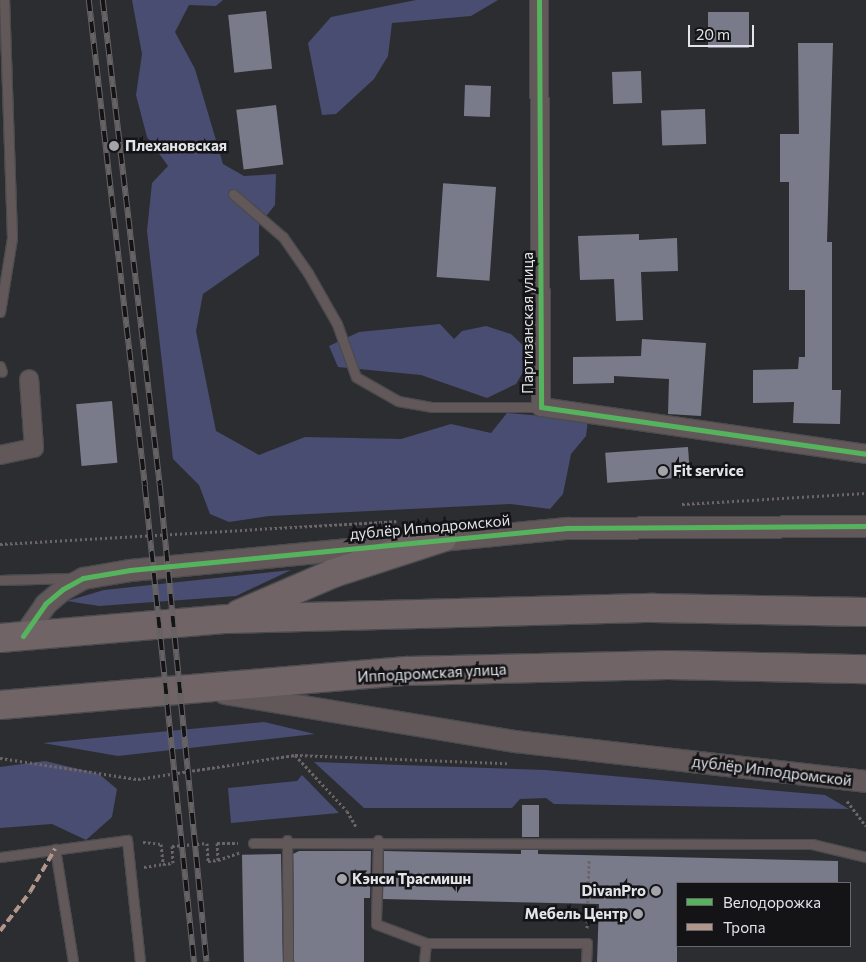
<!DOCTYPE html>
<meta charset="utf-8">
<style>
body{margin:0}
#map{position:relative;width:866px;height:962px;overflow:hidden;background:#2c2d31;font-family:Commissioner,sans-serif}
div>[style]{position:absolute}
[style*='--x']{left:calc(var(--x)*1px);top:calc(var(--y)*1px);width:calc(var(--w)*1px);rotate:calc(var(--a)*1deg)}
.green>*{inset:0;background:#494d71}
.building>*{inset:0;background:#7a7b8a;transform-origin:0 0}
.path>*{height:3px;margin-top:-1.5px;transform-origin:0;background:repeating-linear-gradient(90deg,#6b6567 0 2.5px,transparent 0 5px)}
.roads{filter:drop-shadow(1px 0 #4a4b4e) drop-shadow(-1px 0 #4a4b4e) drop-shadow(0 1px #4a4b4e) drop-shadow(0 -1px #4a4b4e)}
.service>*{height:9px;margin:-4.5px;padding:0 4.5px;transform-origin:4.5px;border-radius:4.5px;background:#62585a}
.minor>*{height:18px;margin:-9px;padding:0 9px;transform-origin:9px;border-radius:9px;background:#62585a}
.tertiary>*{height:21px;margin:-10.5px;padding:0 10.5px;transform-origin:10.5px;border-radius:10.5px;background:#62585a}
.trunk>*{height:28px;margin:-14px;padding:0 14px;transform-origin:14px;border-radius:14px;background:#706466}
.rail>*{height:5.5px;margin-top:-2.75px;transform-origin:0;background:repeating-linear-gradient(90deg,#141417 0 11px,#676365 0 22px);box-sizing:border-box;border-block:1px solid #676365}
.quiet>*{height:4px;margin-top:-2px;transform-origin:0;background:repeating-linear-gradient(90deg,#b2968c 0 8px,transparent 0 12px)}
.cycleway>*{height:5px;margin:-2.5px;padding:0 2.5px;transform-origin:2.5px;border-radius:2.5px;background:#56b35d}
.dots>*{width:14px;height:14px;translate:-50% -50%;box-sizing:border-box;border:2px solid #141417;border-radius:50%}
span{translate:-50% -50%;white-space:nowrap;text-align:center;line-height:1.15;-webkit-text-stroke:5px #141417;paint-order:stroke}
.poi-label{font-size:15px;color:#e3e4e9;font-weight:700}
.left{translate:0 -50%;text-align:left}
.right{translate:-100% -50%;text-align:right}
.street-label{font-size:15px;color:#e3e4e9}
.legend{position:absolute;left:676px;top:882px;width:175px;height:65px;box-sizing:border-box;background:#141417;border:1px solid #67676b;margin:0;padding:6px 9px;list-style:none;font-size:15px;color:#e3e4e9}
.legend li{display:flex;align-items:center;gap:10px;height:25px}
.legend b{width:25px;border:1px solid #67676b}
.scale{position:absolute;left:688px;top:25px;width:66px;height:22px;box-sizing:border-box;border:2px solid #e3e4e9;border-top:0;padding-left:6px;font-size:15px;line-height:18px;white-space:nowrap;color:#e3e4e9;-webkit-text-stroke:4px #141417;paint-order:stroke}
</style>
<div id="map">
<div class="green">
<i style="clip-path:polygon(132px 0,223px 0,216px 6px,189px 5px,175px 32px,195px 69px,223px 164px,244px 176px,276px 174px,275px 205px,259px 225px,259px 255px,203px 294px,196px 331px,216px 431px,259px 455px,305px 437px,401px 439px,451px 424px,491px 433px,507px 413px,588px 420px,586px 436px,571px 454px,563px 494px,550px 509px,511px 504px,269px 516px,229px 522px,210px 514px,199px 485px,173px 459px,147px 231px,152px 183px,168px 166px,147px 137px,136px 95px,142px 54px)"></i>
<i style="clip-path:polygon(416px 0,498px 0,471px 16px,392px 23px,388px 56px,374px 79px,336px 114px,322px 115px,308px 43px,331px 17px)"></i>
<i style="clip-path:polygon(440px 324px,454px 339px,462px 331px,486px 326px,511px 334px,533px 355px,516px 384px,487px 398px,421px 375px,338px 367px,329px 346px,359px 332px)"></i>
<i style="clip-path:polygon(291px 570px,236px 596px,99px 606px,67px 601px,104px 590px)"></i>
<i style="clip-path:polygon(264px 722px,315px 734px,118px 756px,43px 743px)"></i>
<i style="clip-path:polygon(45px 761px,99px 774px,117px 789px,112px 817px,86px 840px,52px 824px,0 828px,0 767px)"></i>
<i style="clip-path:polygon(314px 762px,545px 770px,825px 795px,849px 809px,554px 804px,546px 798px,520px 799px,512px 808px,364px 808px)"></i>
<i style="clip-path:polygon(302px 775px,339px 813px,231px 823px,228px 788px,297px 781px)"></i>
</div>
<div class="building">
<i style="left:266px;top:11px;width:58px;height:38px;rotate:84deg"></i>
<i style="left:708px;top:12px;width:41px;height:36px"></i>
<i style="clip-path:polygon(798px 43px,833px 43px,827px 242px,832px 242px,832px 390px,841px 390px,840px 424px,793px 423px,794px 402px,753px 403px,753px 370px,798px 369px,799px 357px,805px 357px,805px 290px,789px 290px,789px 182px,780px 182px,780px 134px,799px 134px)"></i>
<i style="left:641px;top:71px;width:32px;height:29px;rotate:88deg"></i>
<i style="left:465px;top:85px;width:26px;height:31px;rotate:2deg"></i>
<i style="left:276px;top:105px;width:60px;height:40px;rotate:83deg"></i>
<i style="left:705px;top:109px;width:35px;height:44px;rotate:88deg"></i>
<i style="left:496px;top:187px;width:94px;height:53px;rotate:94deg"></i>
<i style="clip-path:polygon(639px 234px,639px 240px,677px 238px,678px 271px,641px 272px,643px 320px,616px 321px,614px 279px,580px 280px,578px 236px)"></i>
<i style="clip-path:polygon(642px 339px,706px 343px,701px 416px,668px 414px,669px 379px,614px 376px,614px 383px,573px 384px,573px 357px,641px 356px)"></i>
<i style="left:112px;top:401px;width:62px;height:36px;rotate:85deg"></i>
<i style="left:688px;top:447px;width:30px;height:83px;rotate:86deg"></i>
<i style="left:522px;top:805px;width:17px;height:32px"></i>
<i style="clip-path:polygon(521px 850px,538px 850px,538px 854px,838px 861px,838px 883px,677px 883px,677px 962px,597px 962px,599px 904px,383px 899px,384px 851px,521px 854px)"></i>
<i style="clip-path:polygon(299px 851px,371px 851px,370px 898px,364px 898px,364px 962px,294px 962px,293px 854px)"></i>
<i style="left:281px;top:854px;width:108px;height:39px;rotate:89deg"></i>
</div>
<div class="path">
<i style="--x:682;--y:504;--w:184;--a:-3.4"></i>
<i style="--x:0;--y:544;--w:397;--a:-3.3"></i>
<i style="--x:295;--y:755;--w:76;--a:47.1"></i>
<i style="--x:347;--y:811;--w:20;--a:60"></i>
<i style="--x:0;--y:758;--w:140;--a:8.7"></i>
<i style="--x:138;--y:779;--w:159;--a:-8.7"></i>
<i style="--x:295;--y:755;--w:212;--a:2.2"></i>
<i style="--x:847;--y:801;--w:31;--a:53"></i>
<i style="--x:143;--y:842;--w:18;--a:6"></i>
<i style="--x:161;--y:844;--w:20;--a:84"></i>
<i style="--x:163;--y:864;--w:10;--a:-6"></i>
<i style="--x:173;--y:863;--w:17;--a:-93"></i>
<i style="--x:172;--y:846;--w:35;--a:-5"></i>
<i style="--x:207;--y:843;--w:18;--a:87"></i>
<i style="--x:208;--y:861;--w:10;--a:-6"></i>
<i style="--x:218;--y:860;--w:17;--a:-93"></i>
<i style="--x:217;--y:843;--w:21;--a:0"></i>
<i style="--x:218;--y:860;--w:24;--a:-19"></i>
<i style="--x:144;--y:867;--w:19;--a:-9"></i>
<i style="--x:587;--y:928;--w:69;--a:-88.3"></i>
</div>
<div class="roads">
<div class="service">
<i style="--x:233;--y:194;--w:66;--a:40.7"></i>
<i style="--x:283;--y:237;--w:44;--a:55.2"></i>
<i style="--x:308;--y:273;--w:59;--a:60.4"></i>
<i style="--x:337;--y:324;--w:56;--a:70.3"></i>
<i style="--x:356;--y:377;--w:48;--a:29.7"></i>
<i style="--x:398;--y:401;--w:35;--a:10"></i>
<i style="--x:432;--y:407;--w:109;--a:0"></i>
<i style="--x:0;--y:312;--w:75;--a:-80.8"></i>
<i style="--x:12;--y:238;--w:238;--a:-91.9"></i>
<i style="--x:0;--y:366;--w:6;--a:72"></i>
<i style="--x:0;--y:580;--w:73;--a:-1.6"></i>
<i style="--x:287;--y:840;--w:122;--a:89.5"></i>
<i style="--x:378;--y:840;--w:84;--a:91.4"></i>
<i style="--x:376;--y:924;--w:53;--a:20.8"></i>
<i style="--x:253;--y:843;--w:559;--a:0.1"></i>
<i style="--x:812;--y:844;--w:56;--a:13.5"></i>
<i style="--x:55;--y:849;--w:114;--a:80.9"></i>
<i style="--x:0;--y:857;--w:128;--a:-7.6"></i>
<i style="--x:127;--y:840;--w:123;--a:83.9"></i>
<i style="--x:424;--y:962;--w:19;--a:-84"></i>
<i style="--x:426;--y:943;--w:161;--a:0"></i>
<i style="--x:587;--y:943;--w:19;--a:93"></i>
</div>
<div class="minor">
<i style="--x:539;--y:0;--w:407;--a:89.7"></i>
<i style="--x:541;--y:407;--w:328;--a:8.2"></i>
<i style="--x:0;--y:455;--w:35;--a:-12"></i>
<i style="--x:34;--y:448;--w:69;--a:-94.1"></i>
</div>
<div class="tertiary">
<i style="--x:23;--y:636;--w:39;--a:-55"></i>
<i style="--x:45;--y:604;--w:23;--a:-40"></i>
<i style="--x:63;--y:589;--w:23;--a:-29"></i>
<i style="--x:83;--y:578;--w:48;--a:-9.7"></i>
<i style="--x:130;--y:570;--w:439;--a:-5.5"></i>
<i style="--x:567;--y:528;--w:299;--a:-0.4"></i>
<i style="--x:224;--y:693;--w:295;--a:9.4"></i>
<i style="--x:515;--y:741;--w:353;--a:6.5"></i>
</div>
<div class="trunk">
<i style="--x:239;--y:614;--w:103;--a:-23.3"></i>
<i style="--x:334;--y:573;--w:114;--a:-18"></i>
<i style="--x:0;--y:638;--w:228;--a:-4.8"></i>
<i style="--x:227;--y:619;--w:427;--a:-1.5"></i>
<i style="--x:654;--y:608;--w:212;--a:1.1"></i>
<i style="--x:0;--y:705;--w:408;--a:-4.8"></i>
<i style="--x:407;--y:671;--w:261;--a:-1.3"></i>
<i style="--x:668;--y:665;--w:198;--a:1.2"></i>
</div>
</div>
<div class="rail">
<i style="--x:89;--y:0;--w:489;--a:83.4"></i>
<i style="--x:145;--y:486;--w:479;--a:84.1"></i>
<i style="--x:103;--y:0;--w:488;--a:83.3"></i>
<i style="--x:160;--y:485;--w:479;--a:84.4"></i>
</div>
<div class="quiet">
<i style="--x:0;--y:931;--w:49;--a:-52.4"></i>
<i style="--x:30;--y:892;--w:50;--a:-59.8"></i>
</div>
<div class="cycleway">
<i style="--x:539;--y:0;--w:407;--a:89.7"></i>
<i style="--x:541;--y:407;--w:328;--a:8.2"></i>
<i style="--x:23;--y:636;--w:39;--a:-55"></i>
<i style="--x:45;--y:604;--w:23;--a:-40"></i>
<i style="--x:63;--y:589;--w:23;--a:-29"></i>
<i style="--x:83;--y:578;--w:48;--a:-9.7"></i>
<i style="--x:130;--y:570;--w:439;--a:-5.5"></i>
<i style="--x:567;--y:528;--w:299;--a:-0.4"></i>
</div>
<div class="dots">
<i style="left:114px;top:146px;background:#a3a4a9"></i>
<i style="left:663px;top:471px;background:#a3a4a9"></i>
<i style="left:342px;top:879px;background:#a3a4a9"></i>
<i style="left:656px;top:891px;background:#a3a4a9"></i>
<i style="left:638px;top:914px;background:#a3a4a9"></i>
</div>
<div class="poi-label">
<span class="left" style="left:125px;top:146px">Плехановская</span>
<span class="left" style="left:673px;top:471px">Fit service</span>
<span class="left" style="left:352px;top:879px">Кэнси Трасмишн</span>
<span class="right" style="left:646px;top:891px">DivanPro</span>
<span class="right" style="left:628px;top:914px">Мебель Центр</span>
</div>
<div class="street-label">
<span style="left:528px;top:323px;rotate:-90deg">Партизанская улица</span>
<span style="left:430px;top:527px;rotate:-5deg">дублёр Ипподромской</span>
<span style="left:432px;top:673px;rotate:-3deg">Ипподромская улица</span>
<span style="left:772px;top:771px;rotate:7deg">дублёр Ипподромской</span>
</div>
<ul class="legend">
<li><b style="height:6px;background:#56b35d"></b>Велодорожка</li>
<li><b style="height:6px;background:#b2968c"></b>Тропа</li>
</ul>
<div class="scale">20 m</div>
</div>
